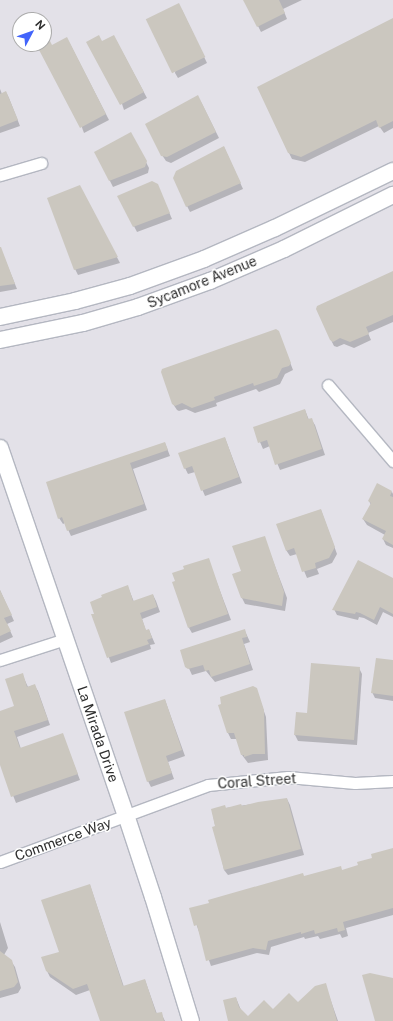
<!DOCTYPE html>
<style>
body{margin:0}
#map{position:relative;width:393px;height:1021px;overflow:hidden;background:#efe9e1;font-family:"Public Sans",sans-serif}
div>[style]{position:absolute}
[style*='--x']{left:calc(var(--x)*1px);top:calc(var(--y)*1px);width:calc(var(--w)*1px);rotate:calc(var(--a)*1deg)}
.industrial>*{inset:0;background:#e3e1e8}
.shadow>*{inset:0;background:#0003}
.building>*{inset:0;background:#cbc7bf;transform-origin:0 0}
.roads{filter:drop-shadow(1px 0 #b4b7c1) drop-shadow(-1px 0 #b4b7c1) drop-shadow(0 1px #b4b7c1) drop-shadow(0 -1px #b4b7c1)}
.minor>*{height:11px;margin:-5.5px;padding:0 5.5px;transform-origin:5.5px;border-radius:5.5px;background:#fff}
.secondary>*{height:16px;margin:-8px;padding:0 8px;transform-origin:8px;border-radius:8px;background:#fff}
span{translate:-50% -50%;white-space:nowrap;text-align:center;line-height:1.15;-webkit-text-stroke:3px #fff;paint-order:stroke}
.street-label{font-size:14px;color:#2e2e2e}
.north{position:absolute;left:12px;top:12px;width:40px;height:40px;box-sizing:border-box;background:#fff;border:1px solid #ababab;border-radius:50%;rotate:49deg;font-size:11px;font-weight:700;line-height:16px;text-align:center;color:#2e2e2e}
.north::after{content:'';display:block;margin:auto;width:14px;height:18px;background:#4264fb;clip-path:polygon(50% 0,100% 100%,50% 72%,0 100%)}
</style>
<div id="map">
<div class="industrial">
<i style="clip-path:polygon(evenodd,0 0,393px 0,393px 1021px,0 1021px,0 0,20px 20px,44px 20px,44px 44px,20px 44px,20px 20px)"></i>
</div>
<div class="shadow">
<i style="clip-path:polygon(245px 0,302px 0,283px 9px,287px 19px,261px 32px)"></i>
<i style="clip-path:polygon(182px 10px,207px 63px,178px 78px,175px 73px)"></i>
<i style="clip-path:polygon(393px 19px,393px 128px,384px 133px,379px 126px,305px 162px,292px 159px,289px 153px)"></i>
<i style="clip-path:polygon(102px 42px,117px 42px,147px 98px,124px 110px)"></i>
<i style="clip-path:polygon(70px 44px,109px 120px,84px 133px,52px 46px)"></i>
<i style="clip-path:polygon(0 89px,2px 94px,6px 92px,9px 98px,20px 126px,0 133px)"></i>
<i style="clip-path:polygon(201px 102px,219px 138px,171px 163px,166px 161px,162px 155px)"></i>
<i style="clip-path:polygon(134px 139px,149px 168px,148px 173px,113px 187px,96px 153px)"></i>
<i style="clip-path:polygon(224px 147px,243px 189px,190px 212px,187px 206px)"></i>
<i style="clip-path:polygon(160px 191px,172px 219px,137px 232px,119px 197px)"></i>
<i style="clip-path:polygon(83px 192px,120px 263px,78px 275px,75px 269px)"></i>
<i style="clip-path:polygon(0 247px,17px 289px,0 292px)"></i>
<i style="clip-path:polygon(393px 272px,393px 322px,368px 333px,371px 340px,354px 348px,344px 344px,337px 347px,334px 346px,331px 340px)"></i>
<i style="clip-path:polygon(278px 331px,293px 370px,285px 374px,280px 384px,259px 392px,256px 389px,216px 403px,217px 406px,195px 413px,186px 409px,179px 411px,177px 410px,173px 404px)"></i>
<i style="clip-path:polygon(305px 410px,309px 420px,311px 419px,315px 425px,325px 455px,280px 470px,270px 446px,263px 449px,254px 428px)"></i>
<i style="clip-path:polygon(225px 438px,242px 483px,205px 496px,195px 472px,188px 474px,185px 468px)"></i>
<i style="clip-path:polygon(165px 443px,170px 456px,133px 469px,147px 510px,71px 536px,65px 523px,63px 524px,59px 518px,47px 483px)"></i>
<i style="clip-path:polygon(392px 492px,393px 494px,393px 548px,386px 545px,383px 539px,385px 535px,367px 525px,363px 519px,371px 505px,369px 501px)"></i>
<i style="clip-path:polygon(321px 510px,337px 554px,332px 563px,317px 569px,319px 574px,307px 578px,297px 554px,290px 556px,286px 550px)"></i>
<i style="clip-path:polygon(264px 537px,287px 598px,285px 611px,245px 604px,242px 598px,242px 572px)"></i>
<i style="clip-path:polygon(208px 559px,231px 620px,192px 633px,189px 628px)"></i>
<i style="clip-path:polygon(393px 579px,393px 617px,383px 612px,377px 625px,364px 618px,359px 617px,358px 620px,337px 615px,334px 609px)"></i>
<i style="clip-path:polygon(128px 587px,134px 602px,153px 595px,156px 601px,160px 612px,142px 619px,146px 631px,149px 630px,155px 644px,150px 645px,151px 649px,111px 663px,93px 615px)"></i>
<i style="clip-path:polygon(0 590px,14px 621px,7px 624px,13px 637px,0 643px)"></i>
<i style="clip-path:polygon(245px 631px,250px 642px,244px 644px,253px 670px,215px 682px,206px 671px,192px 675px,181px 651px)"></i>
<i style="clip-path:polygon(393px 661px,393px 701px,375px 698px,372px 692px)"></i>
<i style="clip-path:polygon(359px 668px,362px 674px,357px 745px,298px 741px,295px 735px,308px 714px)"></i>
<i style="clip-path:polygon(22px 674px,28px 687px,34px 685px,38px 691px,50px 725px,17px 737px,21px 749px,62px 734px,80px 780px,16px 803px,0 762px,0 712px,16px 706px)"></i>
<i style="clip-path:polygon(256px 689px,266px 717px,268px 760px,248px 763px,242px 755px,237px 739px,231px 739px,228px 733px)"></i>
<i style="clip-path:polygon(165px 700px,185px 756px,168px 762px,174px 779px,151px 787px,148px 781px)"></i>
<i style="clip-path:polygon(287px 799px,290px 805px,304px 855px,228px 875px,224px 870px,212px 810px)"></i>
<i style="clip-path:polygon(393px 849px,393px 915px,346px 928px,348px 936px,342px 938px,340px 934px,320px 939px,318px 936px,305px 939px,304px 937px,271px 947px,269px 955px,257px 953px,211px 966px,191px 909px,340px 867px,342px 871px,360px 866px)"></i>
<i style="clip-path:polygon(90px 885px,124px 987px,145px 980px,157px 1014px,161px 1013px,165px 1021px,101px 1021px,90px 990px,76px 995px,50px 977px,47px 971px,61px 952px)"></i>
<i style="clip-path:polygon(0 922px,8px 948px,4px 955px,11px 961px,15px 967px,21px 988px,18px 993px,0 998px)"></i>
<i style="clip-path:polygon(325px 984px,338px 1021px,230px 1021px,236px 998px,241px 1010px,248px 1017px,298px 1003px)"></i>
</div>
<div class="building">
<i style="clip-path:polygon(243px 0,279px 0,285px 13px,257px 27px)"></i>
<i style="left:179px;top:3px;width:60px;height:37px;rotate:64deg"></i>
<i style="clip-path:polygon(393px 18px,393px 121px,379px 128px,376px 120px,301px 157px,288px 153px,257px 87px)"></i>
<i style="clip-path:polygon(99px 35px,102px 41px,114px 35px,144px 92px,120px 105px,86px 42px)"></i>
<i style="clip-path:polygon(67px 37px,106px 114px,80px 128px,38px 48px,50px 41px,52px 45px)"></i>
<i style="clip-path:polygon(6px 91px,18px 120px,0 127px,0 94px)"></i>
<i style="clip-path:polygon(198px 95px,216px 132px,167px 157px,161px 156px,145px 124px)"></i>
<i style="clip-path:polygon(131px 132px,147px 161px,145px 167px,109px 181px,94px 152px)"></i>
<i style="clip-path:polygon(224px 146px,241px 183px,186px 207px,173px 178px,176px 171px)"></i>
<i style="clip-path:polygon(152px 181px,158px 184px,170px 213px,133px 227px,117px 196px)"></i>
<i style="clip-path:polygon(80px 185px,118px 257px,74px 270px,47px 198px)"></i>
<i style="clip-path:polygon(0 247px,1px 247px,15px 284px,0 286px)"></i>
<i style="clip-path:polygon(393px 271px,393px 315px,366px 327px,369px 334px,350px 342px,340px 338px,333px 342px,330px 340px,316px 309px,317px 306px)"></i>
<i style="clip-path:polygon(276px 329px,279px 331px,291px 363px,289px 366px,282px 368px,277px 378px,254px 386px,253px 383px,214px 397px,215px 400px,192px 408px,182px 403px,175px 406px,172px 404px,161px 372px,162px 369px)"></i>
<i style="clip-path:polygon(305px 409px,308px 419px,312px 418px,322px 449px,275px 465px,267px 440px,258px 443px,253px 427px)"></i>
<i style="clip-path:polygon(225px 437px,239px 477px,201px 491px,192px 466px,184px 469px,178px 453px)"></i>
<i style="clip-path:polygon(165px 442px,168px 450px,130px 463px,144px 504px,67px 531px,62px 517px,58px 519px,46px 482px)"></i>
<i style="clip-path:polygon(377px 483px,392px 491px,390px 496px,393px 497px,393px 545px,382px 539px,386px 531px,362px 519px,371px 503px,368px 501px)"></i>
<i style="clip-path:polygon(321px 509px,335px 547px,329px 558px,315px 563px,316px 568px,302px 572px,294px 548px,286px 551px,276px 524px)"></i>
<i style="clip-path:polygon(265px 536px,284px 592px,282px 606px,241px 598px,232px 574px,241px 571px,232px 546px)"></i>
<i style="clip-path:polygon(209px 558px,228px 614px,188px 628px,172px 582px,175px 581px,172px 573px,184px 569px,183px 566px)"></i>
<i style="clip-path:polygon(358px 560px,393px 578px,393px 614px,380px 607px,374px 620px,360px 613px,356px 612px,355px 614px,332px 610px)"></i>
<i style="clip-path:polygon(128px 585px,133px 601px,153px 594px,157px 607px,140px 613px,146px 630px,149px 629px,152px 638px,147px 640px,149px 644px,107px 658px,91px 614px,94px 614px,90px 602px,102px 597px,101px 595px)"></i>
<i style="clip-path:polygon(0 590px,12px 615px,4px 618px,11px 631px,0 636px)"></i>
<i style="clip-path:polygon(245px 629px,247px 637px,242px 638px,250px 664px,211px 677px,209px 670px,205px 671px,203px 665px,188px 669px,185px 667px,180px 650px)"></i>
<i style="clip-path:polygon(376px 658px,393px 660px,393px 696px,371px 693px)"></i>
<i style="clip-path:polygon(311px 663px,360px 667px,354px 740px,294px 735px,296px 712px,307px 713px)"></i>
<i style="clip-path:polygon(23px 673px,27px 687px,35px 684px,48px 720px,14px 731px,20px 748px,63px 733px,78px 774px,11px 797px,0 765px,0 711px,14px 706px,5px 679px)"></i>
<i style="clip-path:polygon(253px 686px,257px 688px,264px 710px,265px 754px,253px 754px,244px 757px,244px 755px,241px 755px,234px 733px,227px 733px,218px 705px,221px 704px,220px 697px)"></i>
<i style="clip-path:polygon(165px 699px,182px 750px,166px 756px,172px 773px,147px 782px,124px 712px)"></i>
<i style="clip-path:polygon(287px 798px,301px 849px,224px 870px,212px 827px,215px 826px,211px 809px,225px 805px,226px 808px,241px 804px,242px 806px,258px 802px)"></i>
<i style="clip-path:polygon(393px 848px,393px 908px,343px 922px,345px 930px,338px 932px,337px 928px,315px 934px,314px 930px,301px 934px,301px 932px,268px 941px,266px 950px,253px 948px,206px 961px,197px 925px,194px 926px,189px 908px,209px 903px,208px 900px,303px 873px,304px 876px,341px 866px,342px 870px,358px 865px,357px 862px,372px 858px,371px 854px)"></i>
<i style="clip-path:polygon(90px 884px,123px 986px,145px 979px,156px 1013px,162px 1012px,164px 1021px,100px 1021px,87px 984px,73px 989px,46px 971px,41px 957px,59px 952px,41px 900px)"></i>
<i style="clip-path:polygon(0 951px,12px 960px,18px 982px,14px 987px,0 991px)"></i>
<i style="clip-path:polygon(370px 973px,393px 978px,393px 1021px,375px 1021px,362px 975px)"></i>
<i style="clip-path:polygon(326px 983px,337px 1021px,228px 1021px,223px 1000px,236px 997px,239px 1007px,248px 1016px,264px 1000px,273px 1009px,289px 993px,298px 1002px,315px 986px)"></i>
</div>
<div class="roads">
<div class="minor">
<i style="--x:0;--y:175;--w:43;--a:-16.3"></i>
<i style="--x:328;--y:385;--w:100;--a:49.5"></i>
<i style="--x:0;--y:660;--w:68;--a:-17.9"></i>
<i style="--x:0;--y:862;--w:222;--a:-20.3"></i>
<i style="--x:208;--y:785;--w:80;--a:-5.7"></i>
<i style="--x:288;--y:777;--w:67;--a:5.1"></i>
<i style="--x:355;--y:783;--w:38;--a:-3"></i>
</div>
<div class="secondary">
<i style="--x:0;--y:317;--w:77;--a:-12"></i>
<i style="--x:75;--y:301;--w:57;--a:-15.3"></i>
<i style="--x:130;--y:286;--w:79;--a:-20"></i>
<i style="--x:204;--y:259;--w:77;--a:-23.6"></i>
<i style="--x:275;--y:228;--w:131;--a:-25.8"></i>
<i style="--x:0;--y:340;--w:85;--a:-11.6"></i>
<i style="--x:83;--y:323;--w:57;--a:-16.2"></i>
<i style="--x:138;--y:307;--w:77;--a:-19.9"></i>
<i style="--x:210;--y:281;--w:81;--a:-23.4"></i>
<i style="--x:284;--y:249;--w:122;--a:-26.4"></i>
<i style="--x:0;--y:448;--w:388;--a:71.1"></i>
<i style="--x:126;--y:815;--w:86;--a:71.8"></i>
<i style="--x:153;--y:897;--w:130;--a:73"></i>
</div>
</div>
<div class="street-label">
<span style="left:202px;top:282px;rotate:-22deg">Sycamore Avenue</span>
<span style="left:98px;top:734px;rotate:71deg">La Mirada Drive</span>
<span style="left:257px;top:781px;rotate:-4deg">Coral Street</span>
<span style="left:63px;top:839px;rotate:-20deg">Commerce Way</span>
</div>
<div class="north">N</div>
</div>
